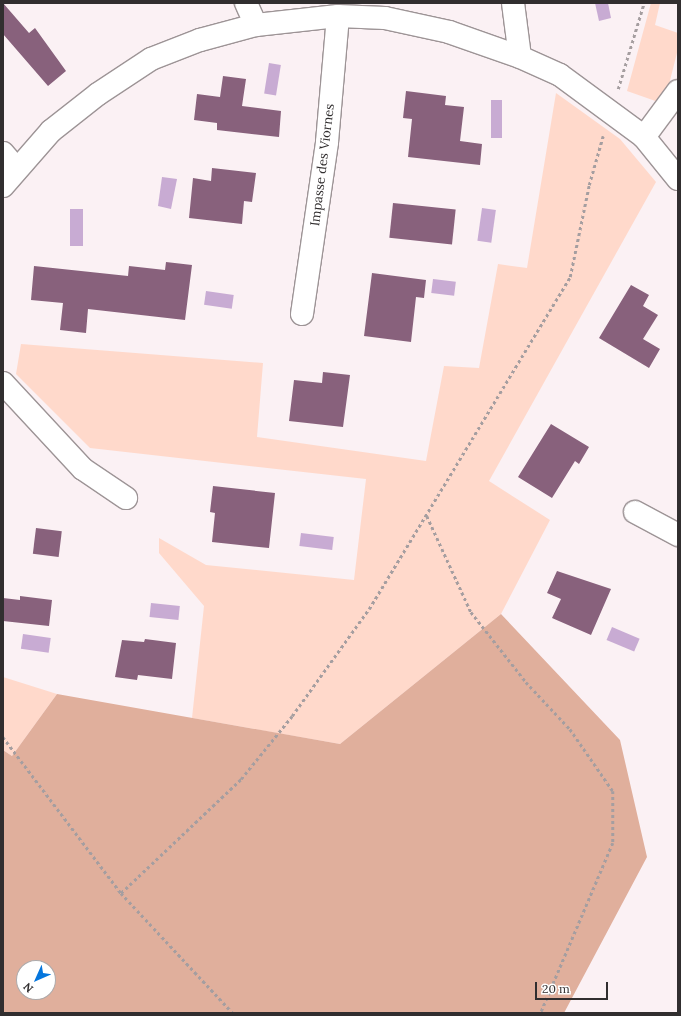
<!DOCTYPE html>
<style>
body{margin:0}
#map{position:relative;width:681px;height:1016px;overflow:hidden;background:#fbf1f4;font-family:Lora,serif}
div>[style]{position:absolute}
[style*='--x']{left:calc(var(--x)*1px);top:calc(var(--y)*1px);width:calc(var(--w)*1px);rotate:calc(var(--a)*1deg)}
.green>*{inset:0;background:#ffd9cb}
.forest>*{inset:0;background:#e0af9c}
.water>*{inset:0;background:#c8abd3;transform-origin:0 0}
.building>*{inset:0;background:#88617c;transform-origin:0 0}
.path>*{height:2.5px;margin-top:-1.25px;transform-origin:0;background:repeating-linear-gradient(90deg,#a59ea0 0 3px,transparent 0 6px)}
.roads{filter:drop-shadow(1px 0 #9d9496) drop-shadow(-1px 0 #9d9496) drop-shadow(0 1px #9d9496) drop-shadow(0 -1px #9d9496)}
.minor>*{height:22px;margin:-11px;padding:0 11px;transform-origin:11px;border-radius:11px;background:#fff}
span{translate:-50% -50%;white-space:nowrap;text-align:center;line-height:1.15;-webkit-text-stroke:4px #fff;paint-order:stroke}
.street-label{font-size:13px;color:#312e2f}
.frame{position:absolute;inset:0;border:4px solid #312e2f;pointer-events:none}
.north{position:absolute;left:16px;top:960px;width:40px;height:40px;box-sizing:border-box;background:#fff;border:1px solid #adabac;border-radius:50%;rotate:225deg;font-size:11px;font-weight:700;line-height:16px;text-align:center;color:#312e2f}
.north::after{content:'';display:block;margin:auto;width:14px;height:18px;background:#0576dd;clip-path:polygon(50% 0,100% 100%,50% 72%,0 100%)}
.scale{position:absolute;left:535px;top:982px;width:73px;height:18px;box-sizing:border-box;border:2px solid #312e2f;border-top:0;padding-left:5px;font-size:12px;line-height:14px;white-space:nowrap;color:#312e2f;-webkit-text-stroke:3px #fff;paint-order:stroke}
</style>
<div id="map">
<div class="green">
<i style="clip-path:polygon(651px 3px,660px 3px,655px 25px,678px 33px,678px 49px,664px 104px,627px 91px)"></i>
<i style="clip-path:polygon(556px 93px,620px 139px,656px 182px,489px 481px,550px 520px,501px 614px,340px 744px,192px 718px,204px 606px,159px 553px,159px 538px,206px 565px,354px 580px,366px 479px,90px 448px,16px 374px,21px 344px,263px 363px,257px 437px,426px 461px,444px 366px,479px 368px,498px 264px,527px 268px)"></i>
<i style="clip-path:polygon(3px 677px,57px 694px,12px 756px,3px 750px)"></i>
</div>
<div class="forest">
<i style="clip-path:polygon(evenodd,501px 614px,620px 740px,647px 857px,564px 1013px,3px 1013px,3px 750px,12px 756px,57px 694px,340px 744px,501px 614px,24px 968px,48px 968px,48px 992px,24px 992px,24px 968px)"></i>
</div>
<div class="water">
<i style="clip-path:polygon(595px 3px,608px 3px,611px 18px,599px 21px)"></i>
<i style="left:269px;top:63px;width:12px;height:31px;rotate:9deg"></i>
<i style="left:491px;top:100px;width:11px;height:38px"></i>
<i style="clip-path:polygon(162px 177px,177px 179px,171px 209px,158px 206px)"></i>
<i style="left:482px;top:208px;width:14px;height:33px;rotate:8deg"></i>
<i style="left:70px;top:209px;width:13px;height:37px"></i>
<i style="left:433px;top:279px;width:23px;height:14px;rotate:7deg"></i>
<i style="left:206px;top:291px;width:28px;height:14px;rotate:8deg"></i>
<i style="left:301px;top:533px;width:33px;height:13px;rotate:7deg"></i>
<i style="left:151px;top:603px;width:29px;height:14px;rotate:6deg"></i>
<i style="left:612px;top:627px;width:30px;height:14px;rotate:23deg"></i>
<i style="left:23px;top:634px;width:28px;height:15px;rotate:8deg"></i>
</div>
<div class="building">
<i style="clip-path:polygon(3px 3px,29px 33px,35px 28px,66px 71px,48px 86px,3px 34px)"></i>
<i style="clip-path:polygon(223px 76px,246px 79px,242px 106px,281px 111px,279px 137px,217px 130px,217px 123px,194px 120px,197px 94px,220px 97px)"></i>
<i style="clip-path:polygon(406px 91px,446px 96px,445px 105px,464px 107px,460px 141px,482px 144px,480px 165px,408px 157px,412px 119px,403px 118px)"></i>
<i style="clip-path:polygon(212px 168px,256px 173px,252px 202px,244px 201px,242px 224px,189px 218px,193px 178px,211px 181px)"></i>
<i style="left:393px;top:203px;width:63px;height:35px;rotate:6deg"></i>
<i style="clip-path:polygon(166px 262px,192px 265px,185px 320px,88px 309px,86px 333px,60px 330px,63px 303px,31px 300px,34px 266px,128px 276px,129px 266px,165px 270px)"></i>
<i style="clip-path:polygon(372px 273px,426px 280px,424px 298px,416px 297px,411px 342px,364px 336px)"></i>
<i style="clip-path:polygon(631px 285px,649px 295px,643px 306px,658px 315px,643px 339px,660px 349px,649px 368px,599px 338px)"></i>
<i style="clip-path:polygon(323px 372px,350px 375px,343px 427px,289px 421px,294px 380px,322px 383px)"></i>
<i style="clip-path:polygon(551px 424px,589px 447px,579px 464px,575px 461px,552px 498px,518px 477px)"></i>
<i style="clip-path:polygon(213px 486px,275px 493px,269px 548px,212px 542px,215px 513px,210px 512px)"></i>
<i style="left:36px;top:528px;width:26px;height:26px;rotate:7deg"></i>
<i style="clip-path:polygon(557px 571px,611px 589px,591px 635px,552px 618px,561px 599px,547px 593px)"></i>
<i style="clip-path:polygon(20px 596px,52px 600px,49px 626px,3px 621px,3px 598px,20px 600px)"></i>
<i style="clip-path:polygon(145px 639px,176px 643px,172px 679px,138px 675px,137px 680px,115px 677px,122px 640px,144px 642px)"></i>
</div>
<div class="path">
<i style="--x:618;--y:89;--w:90;--a:-73.2"></i>
<i style="--x:427;--y:516;--w:106;--a:65.4"></i>
<i style="--x:471;--y:612;--w:89;--a:51.8"></i>
<i style="--x:526;--y:682;--w:64;--a:46.9"></i>
<i style="--x:570;--y:729;--w:75;--a:55.3"></i>
<i style="--x:613;--y:791;--w:52;--a:90"></i>
<i style="--x:613;--y:843;--w:185;--a:113"></i>
<i style="--x:3;--y:737;--w:196;--a:52.9"></i>
<i style="--x:121;--y:893;--w:164;--a:47"></i>
<i style="--x:121;--y:893;--w:166;--a:-43.5"></i>
<i style="--x:241;--y:779;--w:81;--a:-51"></i>
<i style="--x:292;--y:716;--w:132;--a:-54.3"></i>
<i style="--x:369;--y:609;--w:388;--a:-58.8"></i>
<i style="--x:570;--y:277;--w:94;--a:-78.3"></i>
<i style="--x:589;--y:185;--w:51;--a:-74.1"></i>
</div>
<div class="roads">
<div class="minor">
<i style="--x:246;--y:3;--w:24;--a:66"></i>
<i style="--x:513;--y:3;--w:54;--a:82.6"></i>
<i style="--x:644;--y:137;--w:57;--a:-53.5"></i>
<i style="--x:3;--y:153;--w:20;--a:49"></i>
<i style="--x:3;--y:186;--w:73;--a:-48.9"></i>
<i style="--x:51;--y:131;--w:60;--a:-38.2"></i>
<i style="--x:98;--y:94;--w:64;--a:-33.4"></i>
<i style="--x:151;--y:59;--w:53;--a:-21.2"></i>
<i style="--x:200;--y:40;--w:58;--a:-15"></i>
<i style="--x:256;--y:25;--w:82;--a:-6.3"></i>
<i style="--x:338;--y:16;--w:47;--a:2.4"></i>
<i style="--x:385;--y:18;--w:66;--a:12.3"></i>
<i style="--x:449;--y:32;--w:75;--a:19.4"></i>
<i style="--x:520;--y:57;--w:44;--a:24.2"></i>
<i style="--x:560;--y:75;--w:104;--a:36.4"></i>
<i style="--x:644;--y:137;--w:54;--a:51"></i>
<i style="--x:302;--y:314;--w:174;--a:-81.7"></i>
<i style="--x:327;--y:142;--w:126;--a:-85"></i>
<i style="--x:3;--y:383;--w:117;--a:47.1"></i>
<i style="--x:83;--y:469;--w:52;--a:34"></i>
<i style="--x:635;--y:512;--w:49;--a:28.1"></i>
</div>
</div>
<div class="street-label">
<span style="left:323px;top:165px;rotate:-83deg">Impasse des Viornes</span>
</div>
<div class="frame"></div>
<div class="north">N</div>
<div class="scale">20 m</div>
</div>
